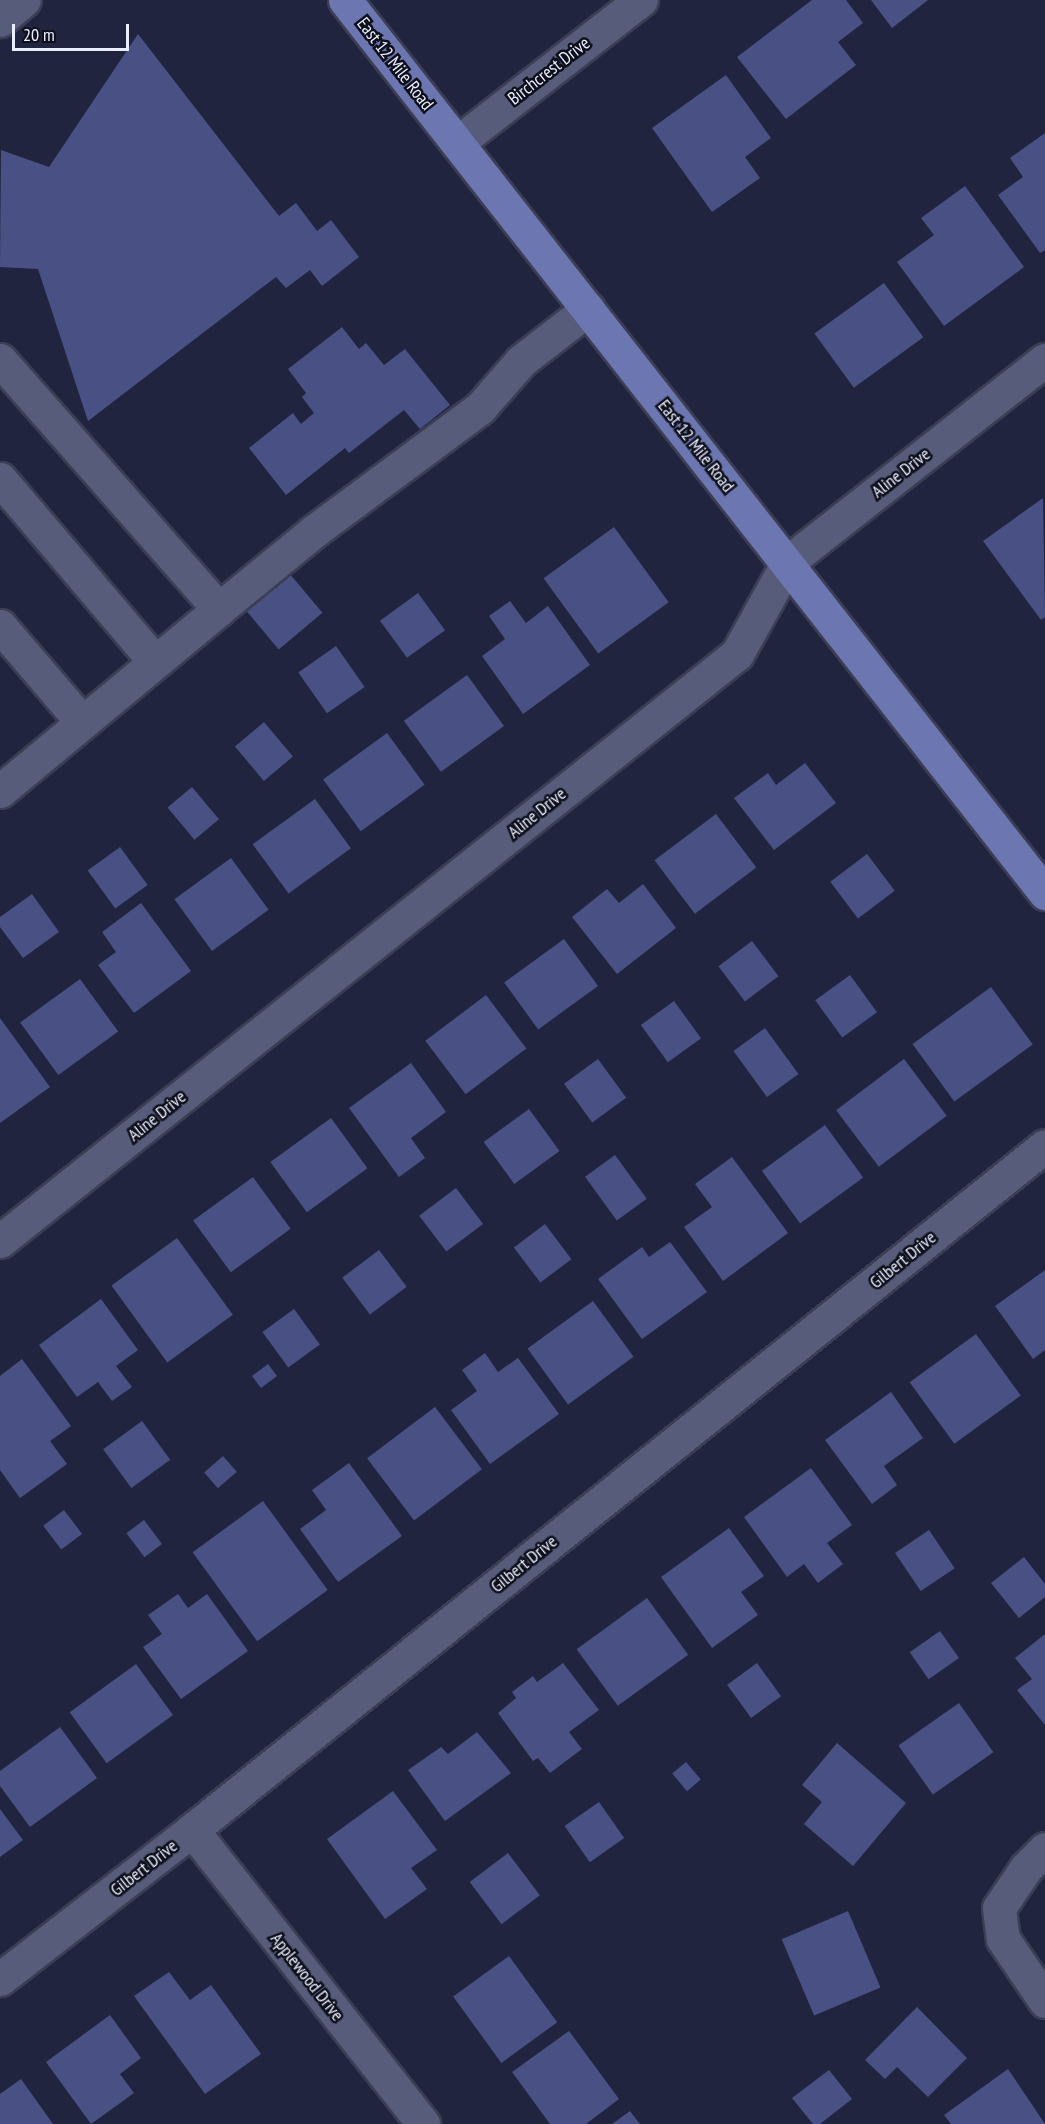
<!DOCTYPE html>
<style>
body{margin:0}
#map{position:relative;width:1045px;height:2124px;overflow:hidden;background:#20243e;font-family:"PT Sans Narrow",sans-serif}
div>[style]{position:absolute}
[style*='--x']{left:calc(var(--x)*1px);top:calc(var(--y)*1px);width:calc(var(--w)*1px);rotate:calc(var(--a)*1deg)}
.building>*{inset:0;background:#495184;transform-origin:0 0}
.roads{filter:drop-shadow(2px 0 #3b3e54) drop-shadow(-2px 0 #3b3e54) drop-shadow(0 2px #3b3e54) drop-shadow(0 -2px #3b3e54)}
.minor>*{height:33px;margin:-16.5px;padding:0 16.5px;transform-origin:16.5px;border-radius:16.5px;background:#565c79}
.major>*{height:33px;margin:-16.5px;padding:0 16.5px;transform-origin:16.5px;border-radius:16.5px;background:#6c76b1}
span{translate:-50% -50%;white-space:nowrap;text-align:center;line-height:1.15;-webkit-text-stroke:5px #0d0f1a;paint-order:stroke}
.street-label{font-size:18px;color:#eaeeff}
.scale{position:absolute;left:12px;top:24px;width:117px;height:27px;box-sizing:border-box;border:3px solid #eaeeff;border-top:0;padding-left:8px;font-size:18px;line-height:21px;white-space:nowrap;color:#eaeeff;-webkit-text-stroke:4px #0d0f1a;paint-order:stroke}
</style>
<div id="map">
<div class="building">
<i style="clip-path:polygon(812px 0,846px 0,863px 23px,838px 42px,856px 65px,786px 119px,737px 57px)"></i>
<i style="clip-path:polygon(871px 0,928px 0,892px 28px)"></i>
<i style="clip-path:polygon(138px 34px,279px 216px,296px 203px,317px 231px,331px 220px,359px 257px,322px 286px,310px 270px,286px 288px,276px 277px,88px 421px,38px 269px,0 267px,1px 150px,49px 167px)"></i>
<i style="clip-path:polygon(726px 75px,771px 138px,745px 157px,760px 178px,712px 212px,652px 128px)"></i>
<i style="clip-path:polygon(1045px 133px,1045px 250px,1040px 253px,998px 195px,1023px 177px,1010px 158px)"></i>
<i style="clip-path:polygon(965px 186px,1024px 267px,944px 326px,897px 262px,934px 235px,921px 218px)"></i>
<i style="left:884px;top:283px;width:67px;height:86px;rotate:54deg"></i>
<i style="clip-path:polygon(342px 327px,359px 349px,366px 343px,384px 365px,405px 349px,450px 405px,420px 429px,404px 410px,349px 453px,345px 448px,286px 495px,249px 448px,293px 413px,301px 424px,314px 413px,302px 397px,306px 393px,288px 369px)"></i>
<i style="clip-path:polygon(1043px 498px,1045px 617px,1041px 620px,983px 541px)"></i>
<i style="left:614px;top:527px;width:93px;height:87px;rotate:54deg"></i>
<i style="left:289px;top:573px;width:52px;height:57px;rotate:50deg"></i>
<i style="left:418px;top:593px;width:46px;height:47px;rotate:54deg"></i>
<i style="clip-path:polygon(510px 601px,526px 623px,548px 606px,590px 665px,523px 714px,482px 656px,505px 639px,489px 616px)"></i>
<i style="left:336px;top:646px;width:50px;height:46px;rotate:55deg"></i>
<i style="left:467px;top:675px;width:63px;height:78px;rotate:54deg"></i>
<i style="left:264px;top:722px;width:45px;height:38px;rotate:50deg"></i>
<i style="left:387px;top:733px;width:64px;height:79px;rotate:54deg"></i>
<i style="clip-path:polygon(805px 763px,836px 803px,774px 850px,734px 798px,768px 773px,776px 785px)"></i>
<i style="left:192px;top:787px;width:42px;height:32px;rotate:50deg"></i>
<i style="left:315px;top:799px;width:61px;height:77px;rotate:54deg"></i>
<i style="left:716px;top:814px;width:67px;height:77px;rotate:53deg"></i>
<i style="left:120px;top:847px;width:47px;height:40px;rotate:54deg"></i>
<i style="left:867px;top:854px;width:46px;height:46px;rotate:53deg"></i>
<i style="left:231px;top:858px;width:64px;height:70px;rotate:54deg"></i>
<i style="clip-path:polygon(643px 884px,676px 928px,617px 974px,572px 917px,607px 889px,619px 903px)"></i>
<i style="clip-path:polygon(32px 894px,59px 932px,23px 958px,0 927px,0 917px)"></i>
<i style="clip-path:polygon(141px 903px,191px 971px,134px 1013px,98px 965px,116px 952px,102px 932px)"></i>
<i style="left:564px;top:939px;width:58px;height:74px;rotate:54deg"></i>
<i style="left:752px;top:941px;width:44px;height:42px;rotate:53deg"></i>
<i style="left:850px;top:975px;width:46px;height:43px;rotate:54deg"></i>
<i style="left:80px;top:979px;width:65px;height:74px;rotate:54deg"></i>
<i style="left:991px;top:987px;width:71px;height:97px;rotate:54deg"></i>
<i style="left:486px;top:995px;width:67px;height:76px;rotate:53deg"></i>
<i style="left:674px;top:1001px;width:46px;height:41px;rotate:54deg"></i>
<i style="clip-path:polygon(0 1018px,50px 1087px,0 1123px)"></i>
<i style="left:765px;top:1028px;width:57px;height:39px;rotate:54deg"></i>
<i style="left:598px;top:1059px;width:48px;height:42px;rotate:54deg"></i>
<i style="left:904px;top:1059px;width:71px;height:85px;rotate:53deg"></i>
<i style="clip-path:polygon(411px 1063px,446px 1112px,411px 1138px,425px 1158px,399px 1177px,349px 1108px)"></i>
<i style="left:529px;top:1109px;width:52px;height:56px;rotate:54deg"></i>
<i style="left:331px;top:1118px;width:62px;height:75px;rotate:54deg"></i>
<i style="left:825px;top:1125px;width:65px;height:78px;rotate:54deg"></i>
<i style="left:615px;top:1155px;width:54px;height:37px;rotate:54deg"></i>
<i style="clip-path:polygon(732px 1157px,788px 1233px,723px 1281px,684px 1227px,712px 1207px,695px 1184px)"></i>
<i style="left:253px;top:1177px;width:64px;height:74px;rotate:54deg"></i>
<i style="left:456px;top:1188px;width:45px;height:46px;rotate:53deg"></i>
<i style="left:545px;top:1224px;width:44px;height:39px;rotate:53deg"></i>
<i style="left:177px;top:1238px;width:95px;height:81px;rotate:54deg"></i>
<i style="clip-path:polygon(670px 1242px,707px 1292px,642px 1339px,598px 1279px,642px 1247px,649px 1257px)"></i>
<i style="left:379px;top:1250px;width:46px;height:46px;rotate:53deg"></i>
<i style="clip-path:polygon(1045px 1270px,1045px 1350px,1033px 1359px,995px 1306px)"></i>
<i style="clip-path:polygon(101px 1299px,138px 1350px,116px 1366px,132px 1387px,112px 1401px,98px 1382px,77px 1397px,39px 1345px)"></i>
<i style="left:593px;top:1301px;width:69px;height:81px;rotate:54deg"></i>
<i style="left:294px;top:1309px;width:44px;height:39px;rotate:54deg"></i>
<i style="left:976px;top:1334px;width:76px;height:82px;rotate:54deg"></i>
<i style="clip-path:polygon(485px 1353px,498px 1372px,518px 1358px,559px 1414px,490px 1464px,451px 1410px,477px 1391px,462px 1370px)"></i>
<i style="clip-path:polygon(22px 1359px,71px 1426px,50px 1441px,67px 1464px,20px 1498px,0 1470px,0 1376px)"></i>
<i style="left:268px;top:1364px;width:15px;height:20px;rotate:53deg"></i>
<i style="clip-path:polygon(891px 1392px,923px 1438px,884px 1466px,897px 1485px,872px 1504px,825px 1440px)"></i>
<i style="left:435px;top:1407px;width:78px;height:85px;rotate:53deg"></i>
<i style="left:142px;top:1421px;width:48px;height:48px;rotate:54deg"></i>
<i style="left:223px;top:1456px;width:21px;height:25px;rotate:49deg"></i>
<i style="clip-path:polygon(349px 1463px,402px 1536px,338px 1582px,300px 1529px,326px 1510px,312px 1490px)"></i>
<i style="clip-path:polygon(811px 1468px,852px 1525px,827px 1543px,843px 1564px,818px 1583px,804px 1564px,787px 1577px,744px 1517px)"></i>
<i style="left:263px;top:1501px;width:110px;height:87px;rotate:54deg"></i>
<i style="left:64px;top:1510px;width:30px;height:26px;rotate:53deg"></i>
<i style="left:144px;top:1520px;width:30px;height:22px;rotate:53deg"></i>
<i style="clip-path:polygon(729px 1528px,764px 1576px,741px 1592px,758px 1615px,712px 1648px,661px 1577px)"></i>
<i style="left:929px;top:1530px;width:46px;height:41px;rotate:56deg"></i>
<i style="clip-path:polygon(1024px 1557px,1045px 1584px,1045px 1597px,1019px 1618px,991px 1583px)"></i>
<i style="clip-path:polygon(178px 1594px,188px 1608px,207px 1594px,248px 1651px,181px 1699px,143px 1647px,162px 1634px,148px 1615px)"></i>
<i style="left:647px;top:1598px;width:70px;height:87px;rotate:54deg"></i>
<i style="left:940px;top:1631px;width:33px;height:37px;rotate:55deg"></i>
<i style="clip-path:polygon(1045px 1634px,1045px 1725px,1017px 1690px,1032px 1679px,1015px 1658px)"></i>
<i style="clip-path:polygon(563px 1663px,599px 1710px,569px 1732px,582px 1749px,550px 1773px,538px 1758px,533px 1761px,498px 1713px,516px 1698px,512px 1692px,533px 1676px,537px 1682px)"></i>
<i style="left:757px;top:1663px;width:41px;height:37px;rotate:54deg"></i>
<i style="left:136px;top:1664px;width:63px;height:82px;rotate:54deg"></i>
<i style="left:959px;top:1703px;width:60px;height:74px;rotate:55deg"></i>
<i style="clip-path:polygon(60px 1727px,97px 1778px,30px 1827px,0 1786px,0 1771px)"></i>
<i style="clip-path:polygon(477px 1732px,511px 1773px,445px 1821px,408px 1770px,441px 1747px,448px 1754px)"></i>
<i style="clip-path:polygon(837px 1743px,906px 1803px,853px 1866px,804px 1824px,822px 1802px,802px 1785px)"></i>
<i style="left:686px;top:1762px;width:23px;height:18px;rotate:50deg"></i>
<i style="clip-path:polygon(393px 1791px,437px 1850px,411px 1868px,427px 1889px,385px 1919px,327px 1839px)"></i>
<i style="left:599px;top:1802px;width:44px;height:42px;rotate:55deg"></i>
<i style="clip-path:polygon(0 1809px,23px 1840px,0 1857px)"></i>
<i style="left:508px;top:1853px;width:53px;height:48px;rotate:53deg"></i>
<i style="left:848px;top:1911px;width:83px;height:72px;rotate:67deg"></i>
<i style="left:509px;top:1956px;width:82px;height:69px;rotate:54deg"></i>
<i style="clip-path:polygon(169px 1972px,190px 2000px,211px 1985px,261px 2054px,205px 2094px,134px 1996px)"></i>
<i style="clip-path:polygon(917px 2007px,967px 2058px,928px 2097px,897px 2067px,885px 2079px,865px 2060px)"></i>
<i style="clip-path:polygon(110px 2015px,141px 2058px,120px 2074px,134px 2093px,91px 2124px,46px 2062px)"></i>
<i style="clip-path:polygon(569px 2031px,619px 2099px,586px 2124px,550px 2124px,512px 2072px)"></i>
<i style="clip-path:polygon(1008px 2069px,1045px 2124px,951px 2124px,944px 2115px)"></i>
<i style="clip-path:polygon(829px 2070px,852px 2099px,820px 2124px,813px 2124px,792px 2098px)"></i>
<i style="clip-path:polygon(21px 2079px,53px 2124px,0 2124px,0 2094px)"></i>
<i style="clip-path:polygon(630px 2111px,640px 2124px,612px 2124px)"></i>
</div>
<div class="roads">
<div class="minor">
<i style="--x:0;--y:20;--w:31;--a:-40"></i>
<i style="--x:457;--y:143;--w:233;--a:-37.9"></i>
<i style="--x:0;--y:360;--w:332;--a:48.7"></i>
<i style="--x:219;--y:609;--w:122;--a:-39.3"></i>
<i style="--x:313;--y:532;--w:208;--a:-36.6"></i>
<i style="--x:480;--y:408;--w:62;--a:-48.9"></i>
<i style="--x:521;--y:361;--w:85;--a:-37.8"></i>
<i style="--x:0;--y:479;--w:240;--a:49.7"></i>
<i style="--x:0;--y:626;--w:126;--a:49.5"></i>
<i style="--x:0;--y:791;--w:285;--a:-39.7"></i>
<i style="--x:0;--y:1241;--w:942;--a:-38.54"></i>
<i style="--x:737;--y:654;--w:105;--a:-61"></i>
<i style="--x:788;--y:562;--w:327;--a:-38.2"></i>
<i style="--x:192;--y:1830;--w:374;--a:51.8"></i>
<i style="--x:1045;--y:1849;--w:27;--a:135"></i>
<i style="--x:1026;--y:1868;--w:48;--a:124"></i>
<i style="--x:999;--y:1908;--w:31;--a:83"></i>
<i style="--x:1003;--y:1939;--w:75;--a:55.9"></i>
<i style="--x:0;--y:1979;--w:243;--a:-37.8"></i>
<i style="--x:192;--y:1830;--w:1093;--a:-38.73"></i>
</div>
<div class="major">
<i style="--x:345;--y:0;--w:1135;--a:51.91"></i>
</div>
</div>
<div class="street-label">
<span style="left:395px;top:64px;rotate:52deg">East 12 Mile Road</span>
<span style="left:549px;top:71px;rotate:-38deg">Birchcrest Drive</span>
<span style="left:696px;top:446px;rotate:52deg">East 12 Mile Road</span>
<span style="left:901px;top:473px;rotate:-38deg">Aline Drive</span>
<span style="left:537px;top:813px;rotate:-39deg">Aline Drive</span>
<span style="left:157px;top:1116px;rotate:-39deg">Aline Drive</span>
<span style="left:903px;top:1260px;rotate:-39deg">Gilbert Drive</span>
<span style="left:524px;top:1564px;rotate:-39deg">Gilbert Drive</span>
<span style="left:144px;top:1868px;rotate:-38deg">Gilbert Drive</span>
<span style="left:307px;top:1977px;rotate:52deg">Applewood Drive</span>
</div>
<div class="scale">20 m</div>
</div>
